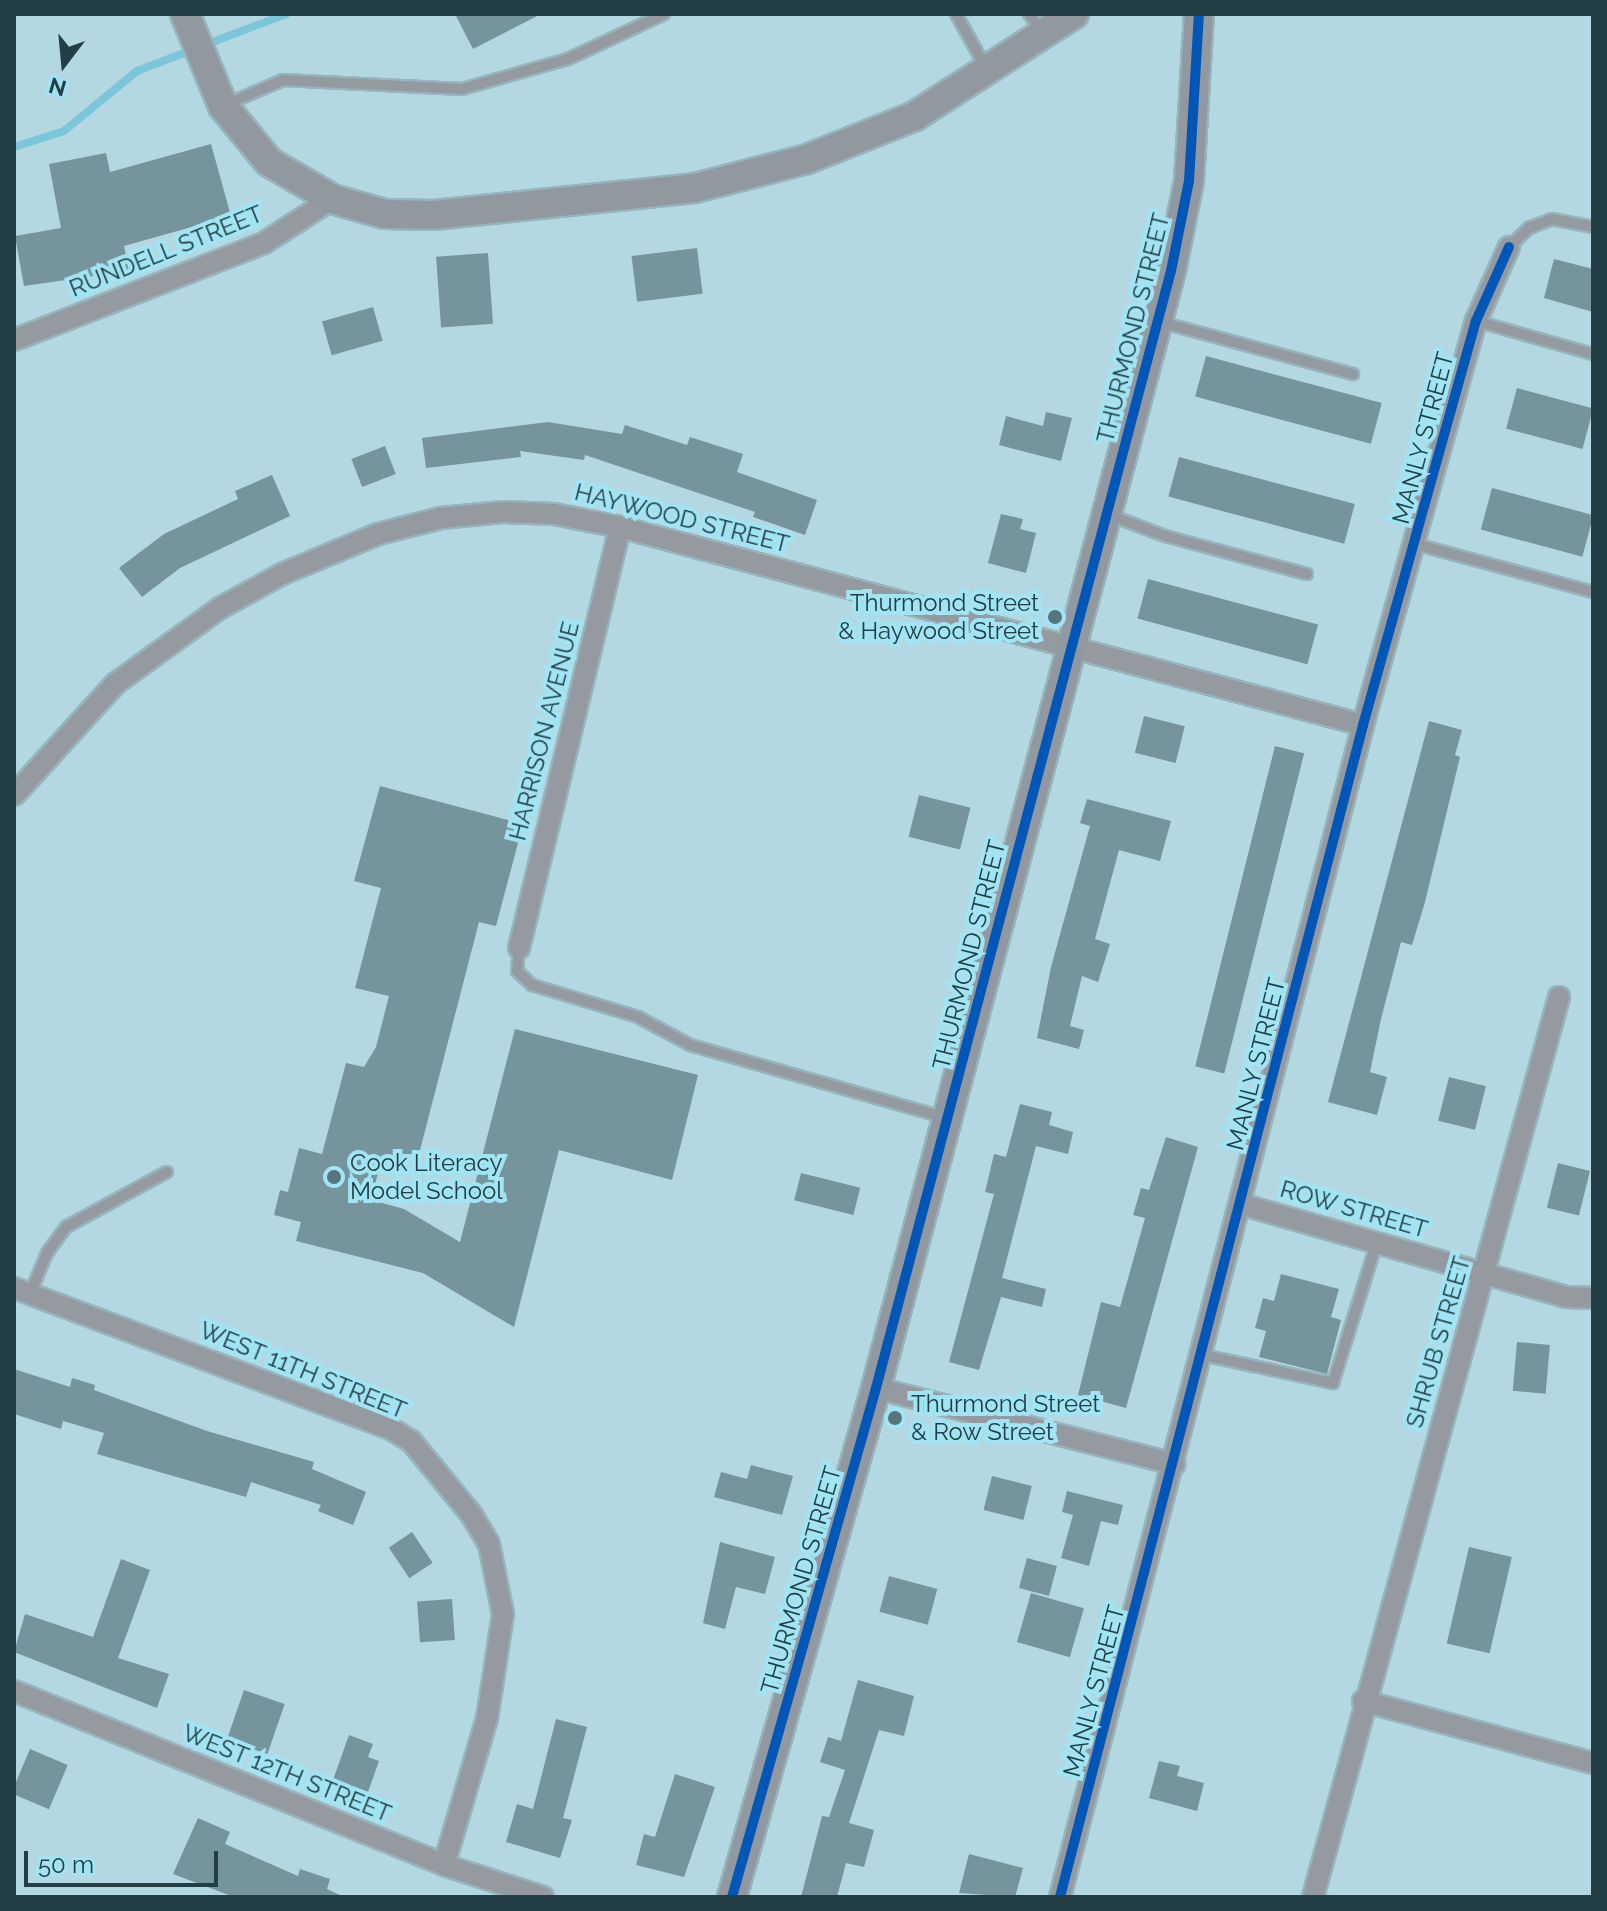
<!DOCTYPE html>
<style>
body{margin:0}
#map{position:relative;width:1607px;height:1911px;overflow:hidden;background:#b4d8e1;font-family:Raleway,sans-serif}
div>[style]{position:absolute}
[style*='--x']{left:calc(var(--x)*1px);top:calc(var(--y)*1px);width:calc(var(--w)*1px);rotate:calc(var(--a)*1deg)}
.stream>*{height:8px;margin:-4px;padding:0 4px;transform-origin:4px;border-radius:4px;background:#7bc6d8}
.building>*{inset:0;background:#76949b;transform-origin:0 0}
.roads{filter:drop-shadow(2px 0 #97b4bc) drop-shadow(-2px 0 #97b4bc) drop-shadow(0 2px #97b4bc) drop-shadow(0 -2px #97b4bc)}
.lane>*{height:10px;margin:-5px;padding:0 5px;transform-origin:5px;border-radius:5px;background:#9599a0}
.street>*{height:20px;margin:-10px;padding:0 10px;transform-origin:10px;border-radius:10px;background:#9599a0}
.secondary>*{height:28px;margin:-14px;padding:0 14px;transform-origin:14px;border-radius:14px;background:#9198a0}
.cycleway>*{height:10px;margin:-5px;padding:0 5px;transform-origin:5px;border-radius:5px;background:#0057b8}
.dots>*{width:22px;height:22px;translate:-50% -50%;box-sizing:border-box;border:4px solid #a1e4f4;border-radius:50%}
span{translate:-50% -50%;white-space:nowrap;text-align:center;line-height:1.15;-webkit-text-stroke:8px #a1e4f4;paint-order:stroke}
.street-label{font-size:24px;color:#233f45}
.poi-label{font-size:24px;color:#233f45}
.right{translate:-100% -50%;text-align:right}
.left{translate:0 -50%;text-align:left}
.frame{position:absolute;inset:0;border:16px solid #233f45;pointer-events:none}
.north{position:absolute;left:24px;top:24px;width:80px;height:80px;-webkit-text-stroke:6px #a1e4f4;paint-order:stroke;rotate:196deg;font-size:22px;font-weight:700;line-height:32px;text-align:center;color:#233f45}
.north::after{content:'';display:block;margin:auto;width:28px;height:36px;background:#233f45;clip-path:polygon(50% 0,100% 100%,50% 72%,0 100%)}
.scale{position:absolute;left:24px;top:1851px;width:194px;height:36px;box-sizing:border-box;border:4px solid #233f45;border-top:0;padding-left:10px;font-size:24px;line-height:28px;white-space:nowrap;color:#233f45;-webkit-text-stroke:6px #a1e4f4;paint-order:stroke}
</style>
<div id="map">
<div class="stream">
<i style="--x:14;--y:147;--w:52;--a:-17.7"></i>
<i style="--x:64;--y:131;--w:94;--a:-39.4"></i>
<i style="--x:137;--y:71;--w:160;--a:-20.9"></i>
</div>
<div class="building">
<i style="clip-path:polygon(455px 14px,541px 14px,473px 49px)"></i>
<i style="clip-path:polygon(211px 144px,231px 216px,124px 246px,129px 271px,24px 286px,15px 236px,61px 228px,49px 164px,106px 153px,110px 172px)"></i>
<i style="left:697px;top:248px;width:46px;height:66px;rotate:83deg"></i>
<i style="left:488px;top:253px;width:71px;height:52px;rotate:86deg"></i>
<i style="clip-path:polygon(1554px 259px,1593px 269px,1593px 312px,1544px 298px)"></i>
<i style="left:373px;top:307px;width:35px;height:53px;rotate:74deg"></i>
<i style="left:1206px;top:356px;width:182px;height:42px;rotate:15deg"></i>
<i style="left:1517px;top:388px;width:79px;height:42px;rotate:15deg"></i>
<i style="clip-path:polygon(1046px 412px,1072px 418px,1061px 461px,999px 445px,1006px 416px,1043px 426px)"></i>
<i style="clip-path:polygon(548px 422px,622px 434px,625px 425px,687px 445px,690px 437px,743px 454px,737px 472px,817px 500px,805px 535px,753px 517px,755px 512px,585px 455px,584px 460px,520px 451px,521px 457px,426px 468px,422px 438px)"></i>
<i style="left:385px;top:446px;width:30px;height:36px;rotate:69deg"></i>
<i style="left:1179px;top:457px;width:182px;height:41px;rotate:15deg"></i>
<i style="clip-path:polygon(272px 475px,290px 516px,180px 568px,142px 597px,119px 568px,164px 534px,238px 499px,235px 491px)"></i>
<i style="left:1492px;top:488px;width:105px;height:43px;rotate:15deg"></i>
<i style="clip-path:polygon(1001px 514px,1023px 519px,1020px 529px,1036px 533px,1026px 573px,988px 563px)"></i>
<i style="left:1148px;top:579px;width:176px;height:41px;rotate:15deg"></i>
<i style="left:1144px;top:716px;width:42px;height:38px;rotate:14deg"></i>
<i style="clip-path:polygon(1429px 721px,1462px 730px,1455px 755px,1460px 757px,1425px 902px,1412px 945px,1401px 942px,1381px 1019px,1370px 1072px,1387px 1077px,1377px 1115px,1328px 1102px)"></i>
<i style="left:1275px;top:746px;width:30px;height:330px;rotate:14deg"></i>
<i style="clip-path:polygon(380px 786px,523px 824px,496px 926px,479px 922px,418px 1158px,399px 1153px,395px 1165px,381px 1161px,371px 1200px,404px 1209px,460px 1242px,515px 1029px,698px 1075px,672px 1180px,559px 1150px,514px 1327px,423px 1273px,296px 1241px,301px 1222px,274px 1215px,280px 1190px,288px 1192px,299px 1148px,322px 1154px,346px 1063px,364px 1067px,376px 1047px,389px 996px,355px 988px,381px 888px,354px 881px)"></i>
<i style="left:919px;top:795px;width:53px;height:43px;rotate:14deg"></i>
<i style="clip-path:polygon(1087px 799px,1171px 821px,1160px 861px,1119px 850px,1095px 939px,1110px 944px,1098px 982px,1082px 976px,1070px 1026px,1084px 1030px,1079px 1049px,1037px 1038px,1051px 967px,1090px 826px,1080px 823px)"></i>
<i style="left:1449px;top:1077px;width:38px;height:45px;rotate:14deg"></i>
<i style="clip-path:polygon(1020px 1104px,1052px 1112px,1049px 1125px,1073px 1132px,1068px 1154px,1036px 1146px,1002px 1278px,1046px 1289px,1042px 1307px,1001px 1297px,979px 1370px,949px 1362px,994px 1194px,985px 1192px,994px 1154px,1006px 1157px)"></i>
<i style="clip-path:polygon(1166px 1137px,1198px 1147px,1126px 1408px,1078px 1395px,1101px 1302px,1120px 1307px,1145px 1218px,1133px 1215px,1141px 1188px,1149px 1190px)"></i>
<i style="left:1558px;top:1163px;width:33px;height:46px;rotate:14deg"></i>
<i style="left:801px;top:1173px;width:61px;height:28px;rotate:14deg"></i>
<i style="clip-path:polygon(1281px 1274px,1339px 1289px,1331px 1317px,1341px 1320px,1327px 1374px,1259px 1357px,1266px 1331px,1255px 1328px,1263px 1298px,1274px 1301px)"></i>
<i style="left:1517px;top:1342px;width:33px;height:49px;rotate:5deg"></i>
<i style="clip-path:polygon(14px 1369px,70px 1387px,72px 1378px,95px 1385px,94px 1390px,207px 1431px,314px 1462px,312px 1469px,366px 1492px,353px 1525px,318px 1511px,321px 1505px,251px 1482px,246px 1497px,97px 1454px,104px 1433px,63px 1421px,61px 1429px,14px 1414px)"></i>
<i style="clip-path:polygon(751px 1465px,793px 1476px,782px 1515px,714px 1497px,721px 1472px,747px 1479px)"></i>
<i style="left:992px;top:1476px;width:41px;height:35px;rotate:14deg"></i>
<i style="clip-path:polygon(1067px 1491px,1123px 1505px,1118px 1525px,1101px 1521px,1089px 1566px,1061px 1558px,1073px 1515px,1062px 1512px)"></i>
<i style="left:412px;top:1532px;width:37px;height:28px;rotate:56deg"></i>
<i style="clip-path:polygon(720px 1542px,775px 1557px,765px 1594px,736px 1587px,725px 1629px,703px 1623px)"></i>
<i style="left:1469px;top:1547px;width:44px;height:99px;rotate:13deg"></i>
<i style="left:1027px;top:1558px;width:31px;height:31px;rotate:15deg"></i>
<i style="clip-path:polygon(121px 1559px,150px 1570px,118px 1658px,169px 1674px,157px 1708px,14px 1652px,25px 1614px,93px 1637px)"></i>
<i style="left:889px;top:1576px;width:50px;height:37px;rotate:15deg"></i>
<i style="left:1031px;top:1593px;width:55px;height:51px;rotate:16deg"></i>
<i style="left:452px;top:1599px;width:41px;height:35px;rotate:86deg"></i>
<i style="clip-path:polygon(858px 1680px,914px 1696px,904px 1736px,879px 1730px,849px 1823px,874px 1830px,864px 1867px,846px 1863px,837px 1897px,801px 1897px,822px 1816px,829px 1817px,845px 1770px,820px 1762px,828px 1737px,841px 1741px)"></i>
<i style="left:244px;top:1690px;width:43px;height:53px;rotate:19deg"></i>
<i style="clip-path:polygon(556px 1719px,587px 1727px,563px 1818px,572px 1820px,560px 1858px,506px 1842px,517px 1804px,533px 1809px)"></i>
<i style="clip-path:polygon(349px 1735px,373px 1744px,368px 1757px,379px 1761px,368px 1792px,333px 1780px)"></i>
<i style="left:30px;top:1749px;width:41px;height:48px;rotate:23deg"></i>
<i style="clip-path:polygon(1159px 1761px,1180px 1766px,1177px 1776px,1204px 1783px,1197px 1811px,1149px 1798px)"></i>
<i style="clip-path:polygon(675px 1774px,715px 1787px,684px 1877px,636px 1865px,644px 1834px,655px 1837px)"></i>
<i style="clip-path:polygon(198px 1818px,230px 1832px,225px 1844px,298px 1876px,300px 1869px,330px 1879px,327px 1889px,344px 1897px,234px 1897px,173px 1874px)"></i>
<i style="clip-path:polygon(969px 1854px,1023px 1868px,1015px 1897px,959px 1893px)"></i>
</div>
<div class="roads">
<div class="lane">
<i style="--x:956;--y:14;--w:62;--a:60.9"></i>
<i style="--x:1029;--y:14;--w:21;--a:55"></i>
<i style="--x:225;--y:105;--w:63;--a:-23.3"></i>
<i style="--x:283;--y:80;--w:179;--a:2.9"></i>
<i style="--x:462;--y:89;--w:110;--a:-15.8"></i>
<i style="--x:568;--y:59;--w:106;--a:-25.1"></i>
<i style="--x:1509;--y:247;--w:28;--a:-44"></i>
<i style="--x:1529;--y:228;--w:25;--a:-21"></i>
<i style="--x:1552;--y:219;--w:42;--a:11"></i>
<i style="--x:1476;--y:321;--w:122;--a:15.8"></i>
<i style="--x:1160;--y:322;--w:200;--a:15.1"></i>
<i style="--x:1110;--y:515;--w:59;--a:20.9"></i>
<i style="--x:1165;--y:536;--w:147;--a:15"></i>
<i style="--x:1415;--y:544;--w:184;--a:15.1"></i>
<i style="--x:519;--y:948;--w:23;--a:95"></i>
<i style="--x:517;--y:971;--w:21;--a:43"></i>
<i style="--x:532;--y:985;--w:111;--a:16.8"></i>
<i style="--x:638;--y:1017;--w:59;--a:28.3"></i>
<i style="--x:690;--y:1045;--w:266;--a:15.9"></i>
<i style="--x:30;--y:1294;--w:44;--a:-67.5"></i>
<i style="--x:47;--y:1253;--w:32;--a:-54"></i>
<i style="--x:66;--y:1227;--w:115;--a:-28.6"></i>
<i style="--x:1202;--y:1355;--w:134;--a:12.1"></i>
<i style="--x:1333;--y:1383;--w:148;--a:-72.7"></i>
</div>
<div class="street">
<i style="--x:14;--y:340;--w:268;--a:-21.2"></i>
<i style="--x:264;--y:243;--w:81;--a:-32.9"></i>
<i style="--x:14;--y:795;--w:150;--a:-47.7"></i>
<i style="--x:115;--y:684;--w:130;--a:-35.9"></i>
<i style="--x:220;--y:608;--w:71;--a:-28.7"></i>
<i style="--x:282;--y:574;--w:104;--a:-22.6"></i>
<i style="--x:378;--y:534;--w:65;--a:-14.3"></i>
<i style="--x:441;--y:518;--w:62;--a:-5.5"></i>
<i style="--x:503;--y:512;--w:51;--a:2.2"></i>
<i style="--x:554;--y:514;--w:67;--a:11.1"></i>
<i style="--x:620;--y:527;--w:769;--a:14.92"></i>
<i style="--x:519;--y:948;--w:433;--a:-76.5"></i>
<i style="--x:1240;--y:1204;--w:339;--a:15.9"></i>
<i style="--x:1566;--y:1297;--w:27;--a:2"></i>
<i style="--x:14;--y:1288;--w:403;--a:20.5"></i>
<i style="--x:391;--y:1429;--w:23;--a:31"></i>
<i style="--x:411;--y:1441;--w:94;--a:50.6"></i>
<i style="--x:471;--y:1514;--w:35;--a:59"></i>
<i style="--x:489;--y:1544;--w:71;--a:78.7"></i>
<i style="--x:503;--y:1614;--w:105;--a:98.7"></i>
<i style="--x:487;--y:1718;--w:153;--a:106.3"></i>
<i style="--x:876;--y:1388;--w:308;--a:14.3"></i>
<i style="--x:14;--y:1691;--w:464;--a:22"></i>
<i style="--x:444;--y:1865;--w:104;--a:17.9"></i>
<i style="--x:1363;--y:1701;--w:238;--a:15.1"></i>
<i style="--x:1060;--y:1897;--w:1211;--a:-75.5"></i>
<i style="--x:1363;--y:725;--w:420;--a:-74.4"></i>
<i style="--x:1476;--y:321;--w:81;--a:-66"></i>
<i style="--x:1313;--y:1897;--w:933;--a:-74.71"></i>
</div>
<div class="secondary">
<i style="--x:185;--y:14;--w:100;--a:67.6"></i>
<i style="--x:223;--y:106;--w:72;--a:50.6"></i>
<i style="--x:269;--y:162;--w:73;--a:30.4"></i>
<i style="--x:332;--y:199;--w:55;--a:15.8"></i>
<i style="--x:385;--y:214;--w:49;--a:1.2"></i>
<i style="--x:434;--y:215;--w:262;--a:-5.9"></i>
<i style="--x:695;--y:188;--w:116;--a:-14.5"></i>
<i style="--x:807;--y:159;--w:116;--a:-21.7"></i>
<i style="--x:915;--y:116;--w:189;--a:-32.7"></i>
<i style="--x:732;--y:1897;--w:529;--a:-74.2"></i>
<i style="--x:876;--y:1388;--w:1155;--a:-75.21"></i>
<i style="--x:1171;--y:271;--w:92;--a:-78.7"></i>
<i style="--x:1189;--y:181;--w:167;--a:-86.6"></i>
</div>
</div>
<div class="cycleway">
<i style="--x:732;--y:1897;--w:529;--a:-74.2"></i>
<i style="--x:876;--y:1388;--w:1155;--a:-75.21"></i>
<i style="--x:1171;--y:271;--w:92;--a:-78.7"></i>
<i style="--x:1189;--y:181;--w:167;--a:-86.6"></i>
<i style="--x:1060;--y:1897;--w:1211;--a:-75.5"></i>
<i style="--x:1363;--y:725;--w:420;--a:-74.4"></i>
<i style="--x:1476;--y:321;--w:81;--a:-66"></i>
</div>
<div class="dots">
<i style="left:1055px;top:617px;background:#56757c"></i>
<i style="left:334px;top:1177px;background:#56757c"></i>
<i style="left:895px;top:1418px;background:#56757c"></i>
</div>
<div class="street-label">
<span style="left:166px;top:251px;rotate:-22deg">RUNDELL STREET</span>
<span style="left:1133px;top:328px;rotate:-76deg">THURMOND STREET</span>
<span style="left:1423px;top:438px;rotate:-75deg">MANLY STREET</span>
<span style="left:682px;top:518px;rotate:14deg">HAYWOOD STREET</span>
<span style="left:544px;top:731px;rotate:-76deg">HARRISON AVENUE</span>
<span style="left:969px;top:955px;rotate:-76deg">THURMOND STREET</span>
<span style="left:1256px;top:1064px;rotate:-76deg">MANLY STREET</span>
<span style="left:1354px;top:1209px;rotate:16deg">ROW STREET</span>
<span style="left:1438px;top:1342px;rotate:-74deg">SHRUB STREET</span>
<span style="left:303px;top:1370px;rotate:22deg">WEST 11TH STREET</span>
<span style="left:801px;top:1580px;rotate:-74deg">THURMOND STREET</span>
<span style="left:1094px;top:1691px;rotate:-75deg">MANLY STREET</span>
<span style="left:287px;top:1773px;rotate:22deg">WEST 12TH STREET</span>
</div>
<div class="poi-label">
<span class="right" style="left:1039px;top:617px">Thurmond Street<br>&amp; Haywood Street</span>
<span class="left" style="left:350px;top:1177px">Cook Literacy<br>Model School</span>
<span class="left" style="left:911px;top:1418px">Thurmond Street<br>&amp; Row Street</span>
</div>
<div class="frame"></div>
<div class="north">N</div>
<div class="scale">50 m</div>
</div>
